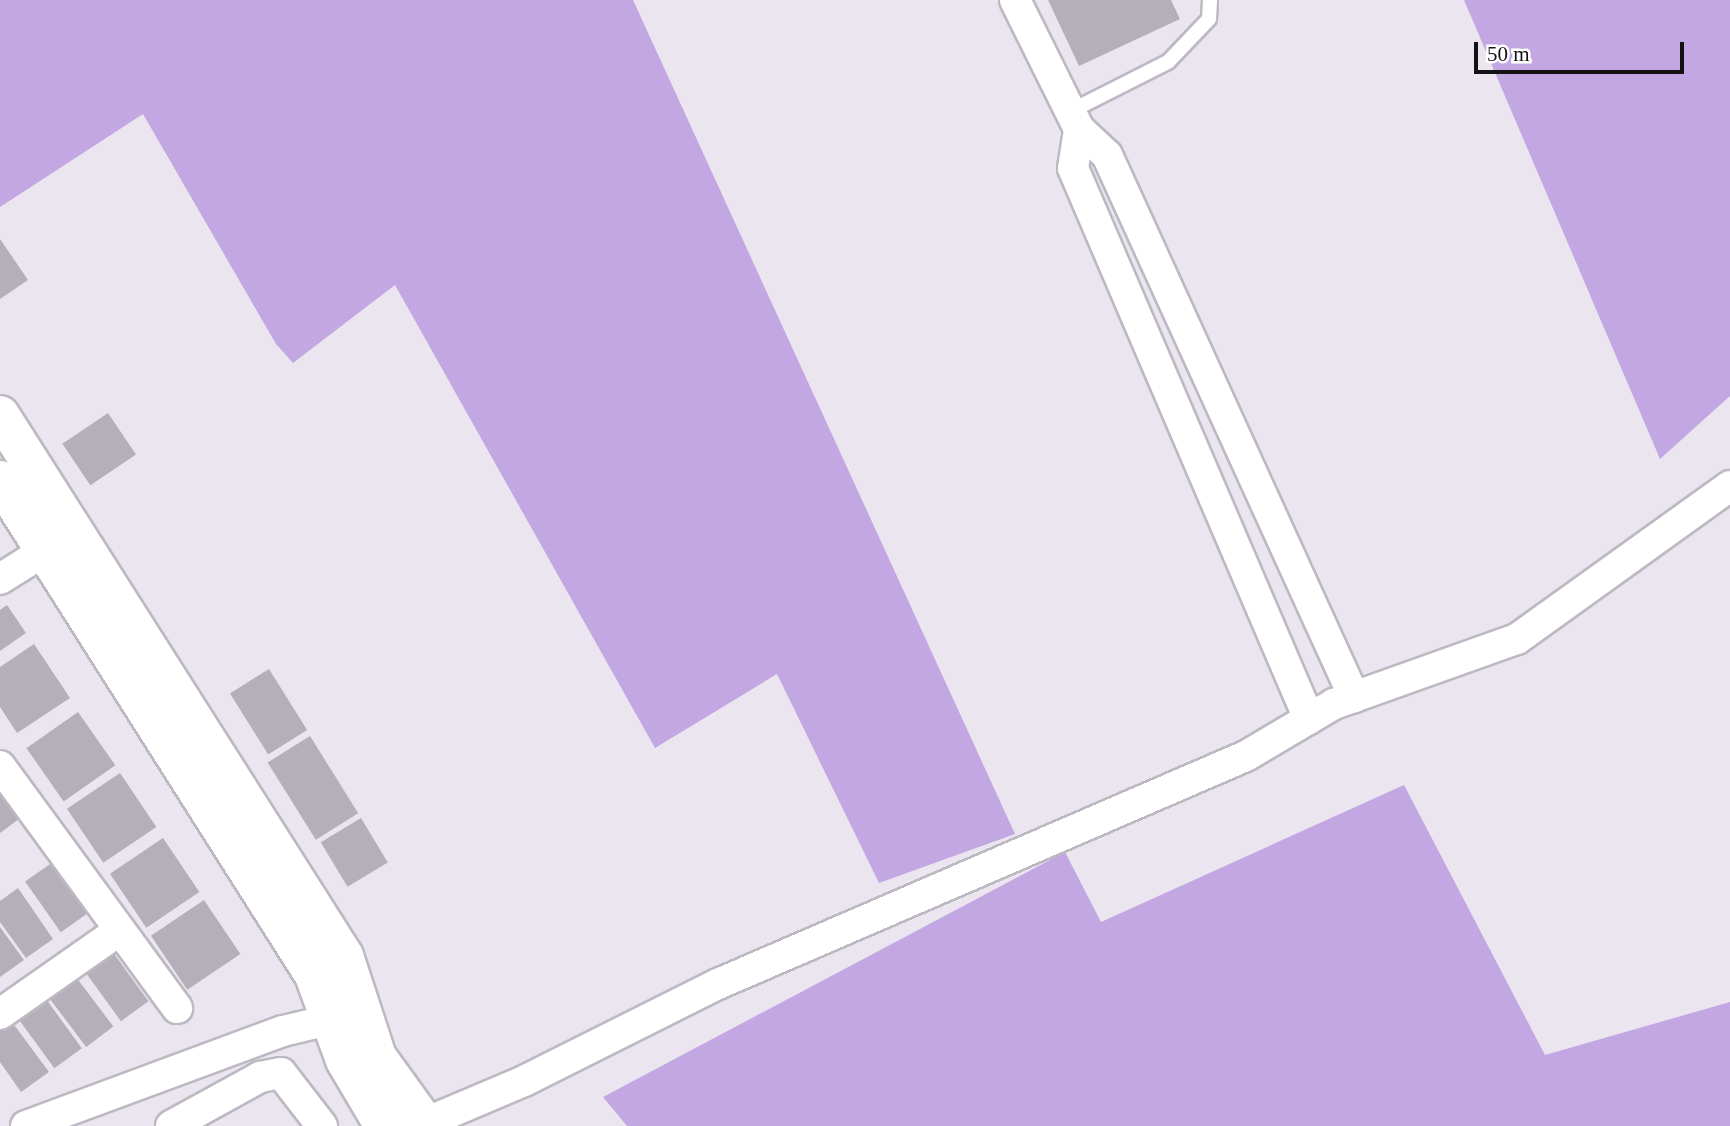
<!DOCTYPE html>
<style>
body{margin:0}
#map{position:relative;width:1730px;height:1126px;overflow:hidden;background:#eae5ef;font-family:Georgia,serif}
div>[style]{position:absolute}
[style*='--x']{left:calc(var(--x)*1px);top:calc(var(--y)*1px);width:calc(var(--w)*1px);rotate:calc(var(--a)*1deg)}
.green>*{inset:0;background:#c2a7e3}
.building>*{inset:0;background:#b4afb9;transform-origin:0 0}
.roads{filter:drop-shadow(2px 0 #bdb9c3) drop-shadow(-2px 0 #bdb9c3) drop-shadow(0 2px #bdb9c3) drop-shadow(0 -2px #bdb9c3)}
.lane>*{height:14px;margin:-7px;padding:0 7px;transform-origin:7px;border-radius:7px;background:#fff}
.street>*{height:30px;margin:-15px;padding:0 15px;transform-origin:15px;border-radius:15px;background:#fff}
.secondary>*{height:38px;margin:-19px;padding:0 19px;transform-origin:19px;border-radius:19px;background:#fff}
span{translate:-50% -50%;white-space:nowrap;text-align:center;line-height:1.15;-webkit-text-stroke:5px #fff;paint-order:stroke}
.scale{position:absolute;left:1474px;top:42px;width:210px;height:32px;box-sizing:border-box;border:4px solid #121114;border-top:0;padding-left:9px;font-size:21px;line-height:24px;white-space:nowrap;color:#121114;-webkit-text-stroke:5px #fff;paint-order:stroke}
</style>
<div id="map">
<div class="green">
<i style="clip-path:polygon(0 0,633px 0,1015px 834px,879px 883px,777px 674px,655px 748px,395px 285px,293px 363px,276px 344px,143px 114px,0 207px)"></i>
<i style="clip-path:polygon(1464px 0,1730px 0,1730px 396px,1660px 459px)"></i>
<i style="clip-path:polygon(1404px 785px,1545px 1055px,1730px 1002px,1730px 1126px,627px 1126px,603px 1097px,1065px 852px,1101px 922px)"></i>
</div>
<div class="building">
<i style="clip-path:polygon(1048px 0,1171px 0,1180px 19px,1079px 66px)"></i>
<i style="clip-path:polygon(0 239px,28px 280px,0 299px)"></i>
<i style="left:108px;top:413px;width:50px;height:55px;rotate:56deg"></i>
<i style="clip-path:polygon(7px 605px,26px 633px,0 651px,0 610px)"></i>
<i style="clip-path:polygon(34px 644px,70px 698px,17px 733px,0 707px,0 667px)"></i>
<i style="left:269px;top:669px;width:72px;height:46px;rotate:58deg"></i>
<i style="left:78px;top:712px;width:65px;height:63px;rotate:55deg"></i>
<i style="left:310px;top:736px;width:91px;height:50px;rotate:58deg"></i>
<i style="left:120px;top:773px;width:65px;height:64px;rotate:56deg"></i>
<i style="clip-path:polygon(0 784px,23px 816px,0 833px)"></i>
<i style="left:361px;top:818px;width:52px;height:47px;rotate:59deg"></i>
<i style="left:163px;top:838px;width:65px;height:64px;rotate:56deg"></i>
<i style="left:53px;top:862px;width:62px;height:34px;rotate:55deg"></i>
<i style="clip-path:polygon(18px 888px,53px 939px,26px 958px,0 922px,0 901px)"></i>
<i style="left:204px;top:900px;width:65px;height:64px;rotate:56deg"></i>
<i style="clip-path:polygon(0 927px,24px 960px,0 977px)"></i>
<i style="left:112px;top:951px;width:62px;height:34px;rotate:54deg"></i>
<i style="left:76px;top:977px;width:62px;height:34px;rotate:53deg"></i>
<i style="left:46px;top:999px;width:61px;height:34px;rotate:54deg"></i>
<i style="clip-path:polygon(12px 1022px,49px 1072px,21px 1092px,0 1062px,0 1031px)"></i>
</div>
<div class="roads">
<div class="lane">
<i style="--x:1071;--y:111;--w:109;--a:-26.8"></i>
<i style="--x:1168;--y:62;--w:59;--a:-46.4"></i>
<i style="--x:1209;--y:19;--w:19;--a:-87"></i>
</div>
<div class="street">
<i style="--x:1015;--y:0;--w:144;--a:63.6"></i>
<i style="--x:0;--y:579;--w:54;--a:-32.2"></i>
<i style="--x:1309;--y:719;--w:599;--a:-113.19"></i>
<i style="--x:1073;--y:168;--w:39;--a:-81"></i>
<i style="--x:1079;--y:129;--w:38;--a:43"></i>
<i style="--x:1107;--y:155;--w:596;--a:65.5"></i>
<i style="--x:0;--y:766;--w:300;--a:53.8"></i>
<i style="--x:0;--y:1014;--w:146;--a:-35"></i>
<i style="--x:26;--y:1126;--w:274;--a:-20.3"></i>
<i style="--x:283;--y:1031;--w:69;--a:-13.4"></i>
<i style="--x:171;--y:1126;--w:102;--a:-28.8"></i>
<i style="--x:260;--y:1077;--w:21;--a:-11"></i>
<i style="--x:281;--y:1073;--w:67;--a:52.3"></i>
<i style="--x:418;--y:1126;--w:115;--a:-23"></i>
<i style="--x:524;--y:1081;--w:217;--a:-26.6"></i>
<i style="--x:718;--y:984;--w:575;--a:-23.36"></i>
<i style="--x:1246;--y:756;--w:102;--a:-30.6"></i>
<i style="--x:1334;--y:704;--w:194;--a:-19.6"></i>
<i style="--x:1517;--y:639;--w:262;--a:-35.7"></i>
</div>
<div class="secondary">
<i style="--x:0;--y:415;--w:641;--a:57.55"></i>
<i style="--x:344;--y:956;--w:106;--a:71.9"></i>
<i style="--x:377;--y:1057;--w:85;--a:54.1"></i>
<i style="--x:0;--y:480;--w:586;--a:57.61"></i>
<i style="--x:314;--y:975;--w:90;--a:70"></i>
<i style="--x:345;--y:1060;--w:77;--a:59.4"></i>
</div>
</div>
<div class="scale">50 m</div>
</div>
